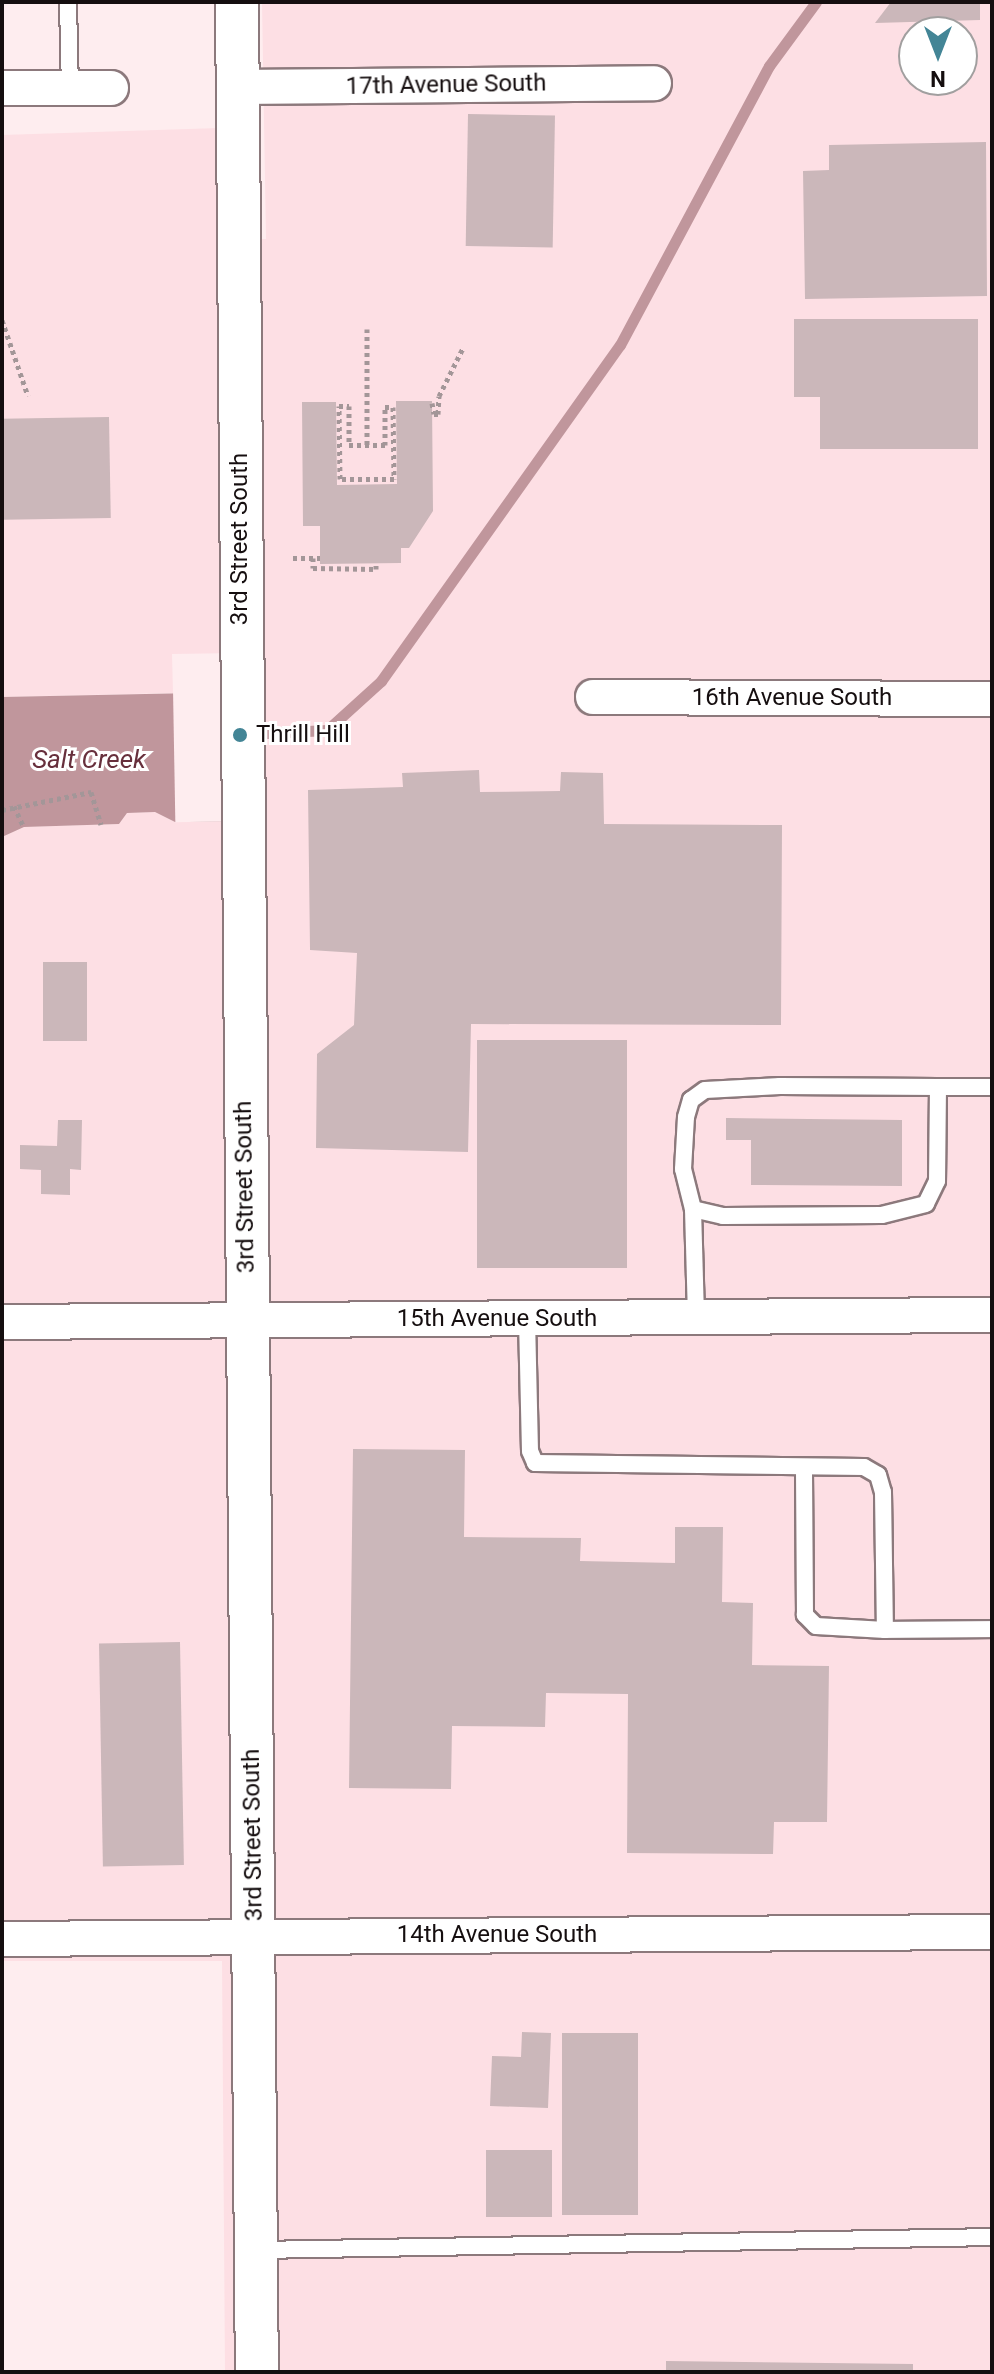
<!DOCTYPE html>
<style>
body{margin:0}
#map{position:relative;width:994px;height:2374px;overflow:hidden;background:#feedef;font-family:Roboto,sans-serif}
div>[style]{position:absolute}
[style*='--x']{left:calc(var(--x)*1px);top:calc(var(--y)*1px);width:calc(var(--w)*1px);rotate:calc(var(--a)*1deg)}
.built>*{inset:0;background:#fddfe4}
.water>*{inset:0;background:#c0969c}
.pier>*{inset:0;background:#feedef;transform-origin:0 0}
.stream>*{height:11px;margin:-5.5px;padding:0 5.5px;transform-origin:5.5px;border-radius:5.5px;background:#c0969c}
.building>*{inset:0;background:#cbb7ba;transform-origin:0 0}
.path>*{height:5px;margin-top:-2.5px;transform-origin:0;background:repeating-linear-gradient(90deg,#a39698 0 4px,transparent 0 8px)}
.roads{filter:drop-shadow(2px 0 #8c797c) drop-shadow(-2px 0 #8c797c) drop-shadow(0 2px #8c797c) drop-shadow(0 -2px #8c797c)}
.service>*{height:16px;margin:-8px;padding:0 8px;transform-origin:8px;border-radius:8px;background:#fff}
.minor>*{height:34px;margin:-17px;padding:0 17px;transform-origin:17px;border-radius:17px;background:#fff}
.tertiary>*{height:42px;margin:-21px;padding:0 21px;transform-origin:21px;border-radius:21px;background:#fff}
.dots>*{width:22px;height:22px;translate:-50% -50%;box-sizing:border-box;border:4px solid #fff;border-radius:50%}
span{translate:-50% -50%;white-space:nowrap;text-align:center;line-height:1.15;-webkit-text-stroke:6px #fff;paint-order:stroke}
.street-label{font-size:24px;color:#150e0f}
.poi-label{font-size:24px;color:#150e0f}
.left{translate:0 -50%;text-align:left}
.water-label{font-size:26px;color:#672f3c;font-style:italic}
.frame{position:absolute;inset:0;border:4px solid #150e0f;pointer-events:none}
.north{position:absolute;left:898px;top:16px;width:80px;height:80px;box-sizing:border-box;background:#fff;border:2px solid #a19f9f;border-radius:50%;rotate:180deg;font-size:22px;font-weight:700;line-height:32px;text-align:center;color:#150e0f}
.north::after{content:'';display:block;margin:auto;width:28px;height:36px;background:#438596;clip-path:polygon(50% 0,100% 100%,50% 72%,0 100%)}
</style>
<div id="map">
<div class="built">
<i style="clip-path:polygon(evenodd,262px 2px,992px 2px,992px 2372px,225px 2372px,222px 1961px,2px 1961px,2px 837px,24px 827px,119px 824px,127px 813px,155px 812px,175px 822px,240px 821px,240px 653px,172px 654px,173px 693px,2px 697px,2px 135px,219px 128px,218px 239px,266px 239px,262px 2px,914px 32px,962px 32px,962px 80px,914px 80px,914px 32px)"></i>
</div>
<div class="water">
<i style="clip-path:polygon(241px 692px,240px 821px,175px 822px,155px 812px,127px 813px,119px 824px,24px 827px,2px 837px,2px 697px)"></i>
</div>
<div class="pier">
<i style="left:241px;top:688px;width:133px;height:68px;rotate:89deg"></i>
</div>
<div class="stream">
<i style="--x:249;--y:734;--w:78;--a:-2.9"></i>
<i style="--x:327;--y:730;--w:73;--a:-42.2"></i>
<i style="--x:381;--y:681;--w:412;--a:-54.6"></i>
<i style="--x:620;--y:345;--w:316;--a:-61.9"></i>
<i style="--x:769;--y:66;--w:79;--a:-53.7"></i>
</div>
<div class="building">
<i style="clip-path:polygon(891px 2px,980px 2px,980px 20px,875px 23px)"></i>
<i style="left:468px;top:114px;width:87px;height:132px;rotate:1deg"></i>
<i style="clip-path:polygon(986px 142px,987px 296px,805px 299px,803px 171px,829px 170px,829px 145px)"></i>
<i style="clip-path:polygon(794px 319px,978px 319px,978px 449px,820px 449px,820px 397px,794px 397px)"></i>
<i style="clip-path:polygon(396px 401px,432px 401px,433px 511px,409px 548px,401px 548px,401px 563px,320px 564px,320px 526px,303px 526px,302px 402px,336px 402px,337px 485px,397px 484px)"></i>
<i style="left:109px;top:417px;width:101px;height:107px;rotate:89deg"></i>
<i style="clip-path:polygon(479px 770px,480px 792px,560px 791px,561px 772px,603px 773px,604px 824px,782px 825px,781px 1025px,471px 1024px,468px 1152px,316px 1148px,317px 1054px,354px 1025px,357px 953px,310px 950px,308px 790px,403px 787px,402px 773px)"></i>
<i style="left:43px;top:962px;width:44px;height:79px"></i>
<i style="left:627px;top:1040px;width:228px;height:150px;rotate:90deg"></i>
<i style="clip-path:polygon(726px 1118px,902px 1120px,902px 1186px,751px 1185px,751px 1140px,726px 1140px)"></i>
<i style="clip-path:polygon(58px 1120px,82px 1120px,81px 1170px,70px 1169px,70px 1195px,41px 1194px,41px 1170px,20px 1169px,20px 1145px,57px 1146px)"></i>
<i style="clip-path:polygon(353px 1449px,465px 1450px,464px 1537px,581px 1538px,580px 1561px,675px 1563px,675px 1527px,723px 1527px,722px 1602px,753px 1603px,752px 1665px,829px 1666px,827px 1822px,774px 1822px,773px 1854px,627px 1853px,628px 1694px,546px 1693px,545px 1727px,452px 1726px,451px 1789px,349px 1788px)"></i>
<i style="left:180px;top:1642px;width:223px;height:81px;rotate:89deg"></i>
<i style="clip-path:polygon(522px 2032px,551px 2033px,548px 2108px,490px 2106px,492px 2056px,521px 2057px)"></i>
<i style="left:562px;top:2033px;width:76px;height:182px"></i>
<i style="left:486px;top:2150px;width:66px;height:67px"></i>
<i style="clip-path:polygon(666px 2361px,913px 2364px,913px 2372px,666px 2372px)"></i>
</div>
<div class="path">
<i style="--x:2;--y:320;--w:80;--a:71.1"></i>
<i style="--x:367;--y:329;--w:116;--a:90"></i>
<i style="--x:432;--y:403;--w:11;--a:80"></i>
<i style="--x:339;--y:406;--w:10;--a:0"></i>
<i style="--x:349;--y:406;--w:39;--a:90"></i>
<i style="--x:349;--y:445;--w:36;--a:0"></i>
<i style="--x:385;--y:445;--w:38;--a:-90"></i>
<i style="--x:385;--y:407;--w:8;--a:0"></i>
<i style="--x:393;--y:407;--w:72;--a:89.2"></i>
<i style="--x:394;--y:479;--w:54;--a:180"></i>
<i style="--x:340;--y:479;--w:73;--a:-90.8"></i>
<i style="--x:434;--y:414;--w:4;--a:0"></i>
<i style="--x:438;--y:414;--w:18;--a:-87"></i>
<i style="--x:439;--y:396;--w:54;--a:-63.4"></i>
<i style="--x:293;--y:558;--w:27;--a:0"></i>
<i style="--x:313;--y:558;--w:10;--a:90"></i>
<i style="--x:313;--y:568;--w:63;--a:0.9"></i>
<i style="--x:376;--y:569;--w:5;--a:-90"></i>
<i style="--x:14;--y:806;--w:23;--a:65"></i>
<i style="--x:2;--y:810;--w:91;--a:-11.4"></i>
<i style="--x:91;--y:792;--w:34;--a:73"></i>
</div>
<div class="roads">
<div class="service">
<i style="--x:68;--y:2;--w:86;--a:88.7"></i>
<i style="--x:938;--y:1087;--w:94;--a:90.6"></i>
<i style="--x:937;--y:1181;--w:25;--a:116"></i>
<i style="--x:926;--y:1204;--w:45;--a:166"></i>
<i style="--x:882;--y:1215;--w:159;--a:179.6"></i>
<i style="--x:723;--y:1216;--w:31;--a:-167"></i>
<i style="--x:693;--y:1209;--w:41;--a:-104"></i>
<i style="--x:683;--y:1169;--w:52;--a:-86.7"></i>
<i style="--x:686;--y:1117;--w:18;--a:-74"></i>
<i style="--x:691;--y:1100;--w:17;--a:-36"></i>
<i style="--x:705;--y:1090;--w:75;--a:-3.1"></i>
<i style="--x:780;--y:1086;--w:158;--a:0.4"></i>
<i style="--x:938;--y:1087;--w:54;--a:0"></i>
<i style="--x:693;--y:1209;--w:108;--a:88.4"></i>
<i style="--x:527;--y:1319;--w:132;--a:88.7"></i>
<i style="--x:530;--y:1451;--w:13;--a:67"></i>
<i style="--x:535;--y:1463;--w:329;--a:0.7"></i>
<i style="--x:864;--y:1467;--w:16;--a:30"></i>
<i style="--x:878;--y:1475;--w:18;--a:74"></i>
<i style="--x:883;--y:1492;--w:138;--a:89.2"></i>
<i style="--x:885;--y:1630;--w:69;--a:-176.7"></i>
<i style="--x:816;--y:1626;--w:16;--a:-135"></i>
<i style="--x:805;--y:1615;--w:147;--a:-90.4"></i>
<i style="--x:885;--y:1630;--w:107;--a:-0.5"></i>
<i style="--x:258;--y:2250;--w:734;--a:-1.01"></i>
</div>
<div class="minor">
<i style="--x:237;--y:87;--w:417;--a:-0.5"></i>
<i style="--x:2;--y:88;--w:109;--a:0"></i>
<i style="--x:593;--y:697;--w:399;--a:0.3"></i>
<i style="--x:2;--y:1322;--w:990;--a:-0.41"></i>
<i style="--x:2;--y:1939;--w:990;--a:-0.41"></i>
</div>
<div class="tertiary">
<i style="--x:237;--y:2;--w:2370;--a:89.52"></i>
</div>
</div>
<div class="dots">
<i style="left:240px;top:735px;background:#438596"></i>
</div>
<div class="street-label">
<span style="left:446px;top:85px;rotate:-1deg">17th Avenue South</span>
<span style="left:240px;top:539px;rotate:-90deg">3rd Street South</span>
<span style="left:792px;top:698px">16th Avenue South</span>
<span style="left:245px;top:1187px;rotate:-91deg">3rd Street South</span>
<span style="left:497px;top:1319px">15th Avenue South</span>
<span style="left:253px;top:1835px;rotate:-91deg">3rd Street South</span>
<span style="left:497px;top:1935px">14th Avenue South</span>
</div>
<div class="poi-label">
<span class="left" style="left:256px;top:735px">Thrill Hill</span>
</div>
<div class="water-label">
<span style="left:89px;top:760px">Salt Creek</span>
</div>
<div class="frame"></div>
<div class="north">N</div>
</div>
